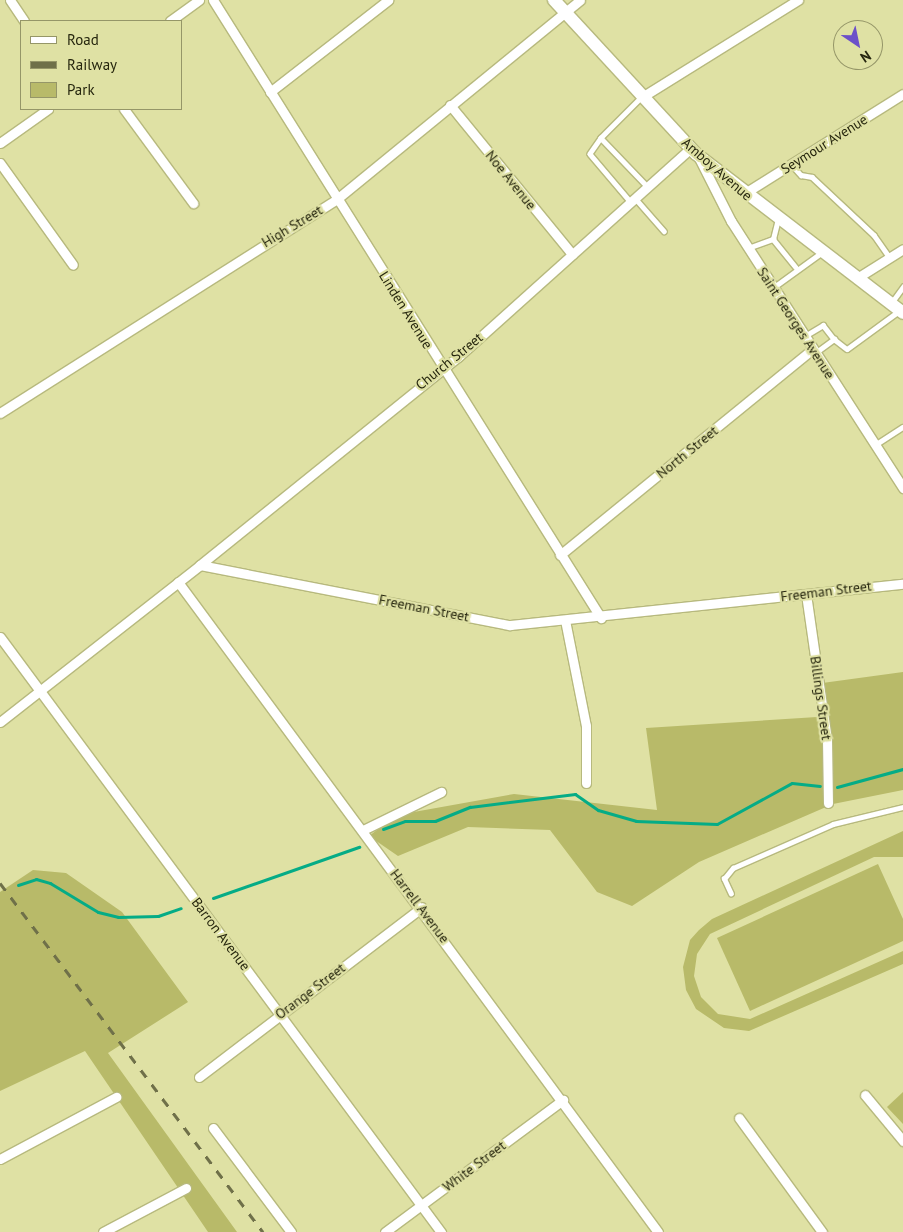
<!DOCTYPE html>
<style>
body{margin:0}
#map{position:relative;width:903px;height:1232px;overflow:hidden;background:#dfe1a4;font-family:"PT Sans",sans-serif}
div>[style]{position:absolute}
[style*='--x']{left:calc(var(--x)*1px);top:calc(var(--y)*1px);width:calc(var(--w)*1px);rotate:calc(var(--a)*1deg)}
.green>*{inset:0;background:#b8ba69}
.stream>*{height:3px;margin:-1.5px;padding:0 1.5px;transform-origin:1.5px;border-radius:1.5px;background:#05ac86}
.roads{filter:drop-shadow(1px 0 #b7b97e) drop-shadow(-1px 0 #b7b97e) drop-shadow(0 1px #b7b97e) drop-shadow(0 -1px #b7b97e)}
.service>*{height:4.5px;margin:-2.25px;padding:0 2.25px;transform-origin:2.25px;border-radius:2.25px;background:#fff}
.minor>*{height:9px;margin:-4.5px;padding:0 4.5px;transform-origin:4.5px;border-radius:4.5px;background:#fff}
.secondary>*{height:12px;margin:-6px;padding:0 6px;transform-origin:6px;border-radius:6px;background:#fff}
.rail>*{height:3px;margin-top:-1.5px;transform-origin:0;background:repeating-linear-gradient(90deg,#6f7049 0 9px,transparent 0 18px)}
span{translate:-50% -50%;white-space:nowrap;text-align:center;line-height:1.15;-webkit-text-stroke:4.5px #dfe1a4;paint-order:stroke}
.street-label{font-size:14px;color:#26260e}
.legend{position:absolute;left:20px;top:20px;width:162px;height:90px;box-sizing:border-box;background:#dfe1a4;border:1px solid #959668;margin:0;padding:6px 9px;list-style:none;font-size:15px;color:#26260e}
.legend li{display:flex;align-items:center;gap:10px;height:25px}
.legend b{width:25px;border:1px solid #959668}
.north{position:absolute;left:833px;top:20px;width:50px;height:50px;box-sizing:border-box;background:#dfe1a4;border:1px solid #959668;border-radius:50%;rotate:146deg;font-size:14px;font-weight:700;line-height:20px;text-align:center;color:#26260e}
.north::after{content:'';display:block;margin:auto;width:18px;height:22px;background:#6c50c9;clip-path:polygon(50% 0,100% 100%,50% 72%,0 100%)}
</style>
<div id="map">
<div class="green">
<i style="clip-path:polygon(903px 672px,903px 790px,833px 804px,699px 862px,632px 906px,597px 892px,550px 830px,468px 827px,398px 856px,369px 836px,397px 815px,514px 794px,657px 810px,646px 728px,817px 717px,815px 684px)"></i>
<i style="clip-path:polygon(903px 831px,903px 857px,874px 857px,710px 934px,697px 954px,694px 976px,701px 997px,718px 1014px,750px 1019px,903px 951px,903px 964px,749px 1031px,724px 1028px,696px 1009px,686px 990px,683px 967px,690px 940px,699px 930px,712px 919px)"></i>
<i style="clip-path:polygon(878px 864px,903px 919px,903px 941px,750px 1011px,717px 938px)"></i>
<i style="clip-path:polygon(33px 870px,66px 873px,122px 912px,188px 1002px,108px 1053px,237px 1232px,208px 1232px,85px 1051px,0 1091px,0 892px)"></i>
<i style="clip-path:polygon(903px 1092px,903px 1124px,887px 1107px)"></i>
</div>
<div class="stream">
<i style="--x:837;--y:787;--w:68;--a:-15.3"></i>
<i style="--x:383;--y:829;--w:23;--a:-20"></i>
<i style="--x:405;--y:821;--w:30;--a:0"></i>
<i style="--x:435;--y:821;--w:38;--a:-22"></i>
<i style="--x:470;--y:807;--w:106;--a:-7.1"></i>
<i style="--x:575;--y:794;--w:28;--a:35"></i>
<i style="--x:598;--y:810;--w:40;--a:16"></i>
<i style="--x:636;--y:821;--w:81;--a:2.1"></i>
<i style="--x:717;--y:824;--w:85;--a:-28.7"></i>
<i style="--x:792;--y:783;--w:28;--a:6"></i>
<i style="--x:18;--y:885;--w:19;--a:-18"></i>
<i style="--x:36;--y:879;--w:15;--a:16"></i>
<i style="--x:50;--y:883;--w:56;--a:31.1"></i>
<i style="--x:98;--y:912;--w:21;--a:14"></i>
<i style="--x:118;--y:917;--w:40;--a:-1.4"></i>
<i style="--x:158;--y:916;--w:24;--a:-19"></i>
<i style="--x:213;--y:898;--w:155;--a:-19.3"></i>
</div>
<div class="roads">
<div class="service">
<i style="--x:641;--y:98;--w:57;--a:135"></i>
<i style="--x:601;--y:138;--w:66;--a:46.2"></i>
<i style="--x:601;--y:138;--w:19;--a:125"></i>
<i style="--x:590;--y:154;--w:62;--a:49.6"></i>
<i style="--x:791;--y:164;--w:15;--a:48"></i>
<i style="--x:801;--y:175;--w:11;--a:10"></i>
<i style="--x:812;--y:177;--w:85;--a:43.1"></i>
<i style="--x:874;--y:235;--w:28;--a:55"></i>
<i style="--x:635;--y:198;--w:44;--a:48.7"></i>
<i style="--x:773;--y:239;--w:36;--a:51"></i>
<i style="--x:773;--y:239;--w:21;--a:-76"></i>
<i style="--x:748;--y:248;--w:27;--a:-20"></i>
<i style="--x:774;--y:287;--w:58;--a:-35.9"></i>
<i style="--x:892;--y:302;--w:19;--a:-54"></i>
<i style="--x:805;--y:336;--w:21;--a:-31"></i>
<i style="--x:823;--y:325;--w:18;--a:52"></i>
<i style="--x:815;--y:353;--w:24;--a:-36"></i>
<i style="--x:834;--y:339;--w:16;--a:38"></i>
<i style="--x:847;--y:349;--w:64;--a:-36.2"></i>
<i style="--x:875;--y:445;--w:33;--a:-33"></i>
<i style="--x:731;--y:894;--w:17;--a:-115"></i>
<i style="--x:724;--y:879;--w:14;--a:-51"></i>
<i style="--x:733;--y:868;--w:109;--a:-23.7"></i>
<i style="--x:833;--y:824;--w:72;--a:-13.7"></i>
</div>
<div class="minor">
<i style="--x:10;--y:0;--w:25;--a:56"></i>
<i style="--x:213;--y:0;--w:730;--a:57.88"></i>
<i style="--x:170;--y:21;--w:36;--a:-36"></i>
<i style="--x:270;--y:92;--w:150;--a:-37.9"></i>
<i style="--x:642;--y:97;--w:184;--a:-31.9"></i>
<i style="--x:450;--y:105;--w:193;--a:50.7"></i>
<i style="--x:124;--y:109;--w:117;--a:53.7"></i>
<i style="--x:0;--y:143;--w:59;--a:-35.3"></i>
<i style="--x:698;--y:156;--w:73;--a:63.1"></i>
<i style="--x:731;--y:221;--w:318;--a:57.2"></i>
<i style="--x:0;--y:163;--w:125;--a:54.4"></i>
<i style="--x:745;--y:193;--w:186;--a:-32.1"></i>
<i style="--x:857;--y:278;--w:54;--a:-32.2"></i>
<i style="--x:0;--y:413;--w:399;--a:-32.4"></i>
<i style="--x:337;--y:199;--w:314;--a:-39.3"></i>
<i style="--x:560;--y:555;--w:326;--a:-39.2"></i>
<i style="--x:200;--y:565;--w:331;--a:-38.9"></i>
<i style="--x:458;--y:357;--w:313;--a:-41.9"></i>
<i style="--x:178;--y:582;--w:808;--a:53.56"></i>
<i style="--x:806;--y:594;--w:148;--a:81.8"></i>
<i style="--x:827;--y:740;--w:63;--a:89.1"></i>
<i style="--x:565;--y:620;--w:108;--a:78.8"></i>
<i style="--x:586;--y:726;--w:57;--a:90"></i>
<i style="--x:0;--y:637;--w:741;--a:53.46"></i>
<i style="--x:0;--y:722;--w:254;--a:-38.1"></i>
<i style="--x:200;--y:565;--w:316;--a:11"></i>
<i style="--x:510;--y:625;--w:395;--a:-6"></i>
<i style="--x:363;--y:830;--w:87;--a:-26"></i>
<i style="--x:199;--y:1077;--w:280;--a:-37.3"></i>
<i style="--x:865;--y:1095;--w:60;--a:50.4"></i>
<i style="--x:739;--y:1118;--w:141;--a:53.9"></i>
<i style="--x:213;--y:1128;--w:130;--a:53.1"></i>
<i style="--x:0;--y:1159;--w:132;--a:-28.1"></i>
<i style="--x:103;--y:1232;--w:94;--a:-27.9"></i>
<i style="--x:385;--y:1232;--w:222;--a:-36.6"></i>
</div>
<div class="secondary">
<i style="--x:554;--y:0;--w:209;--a:47.3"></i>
<i style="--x:696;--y:154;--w:261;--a:37.5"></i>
</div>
</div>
<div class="rail">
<i style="--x:0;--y:883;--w:437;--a:53"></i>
</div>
<div class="street-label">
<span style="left:824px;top:144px;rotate:-32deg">Seymour Avenue</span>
<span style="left:717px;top:169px;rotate:41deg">Amboy Avenue</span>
<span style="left:511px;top:180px;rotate:51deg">Noe Avenue</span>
<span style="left:292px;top:226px;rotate:-31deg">High Street</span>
<span style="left:406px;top:310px;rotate:58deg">Linden Avenue</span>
<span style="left:796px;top:323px;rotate:57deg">Saint Georges Avenue</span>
<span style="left:449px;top:361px;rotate:-39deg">Church Street</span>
<span style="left:687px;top:452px;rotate:-39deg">North Street</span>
<span style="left:826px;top:591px;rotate:-7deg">Freeman Street</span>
<span style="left:424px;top:608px;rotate:11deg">Freeman Street</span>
<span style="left:821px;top:698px;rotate:82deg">Billings Street</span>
<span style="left:420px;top:906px;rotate:53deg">Harrell Avenue</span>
<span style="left:221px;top:934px;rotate:53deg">Barron Avenue</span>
<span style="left:310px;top:991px;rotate:-37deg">Orange Street</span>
<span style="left:474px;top:1166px;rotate:-37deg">White Street</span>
</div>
<ul class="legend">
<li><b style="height:6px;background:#fff"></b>Road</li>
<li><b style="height:6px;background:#6f7049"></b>Railway</li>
<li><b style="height:14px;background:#b8ba69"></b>Park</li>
</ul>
<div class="north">N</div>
</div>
